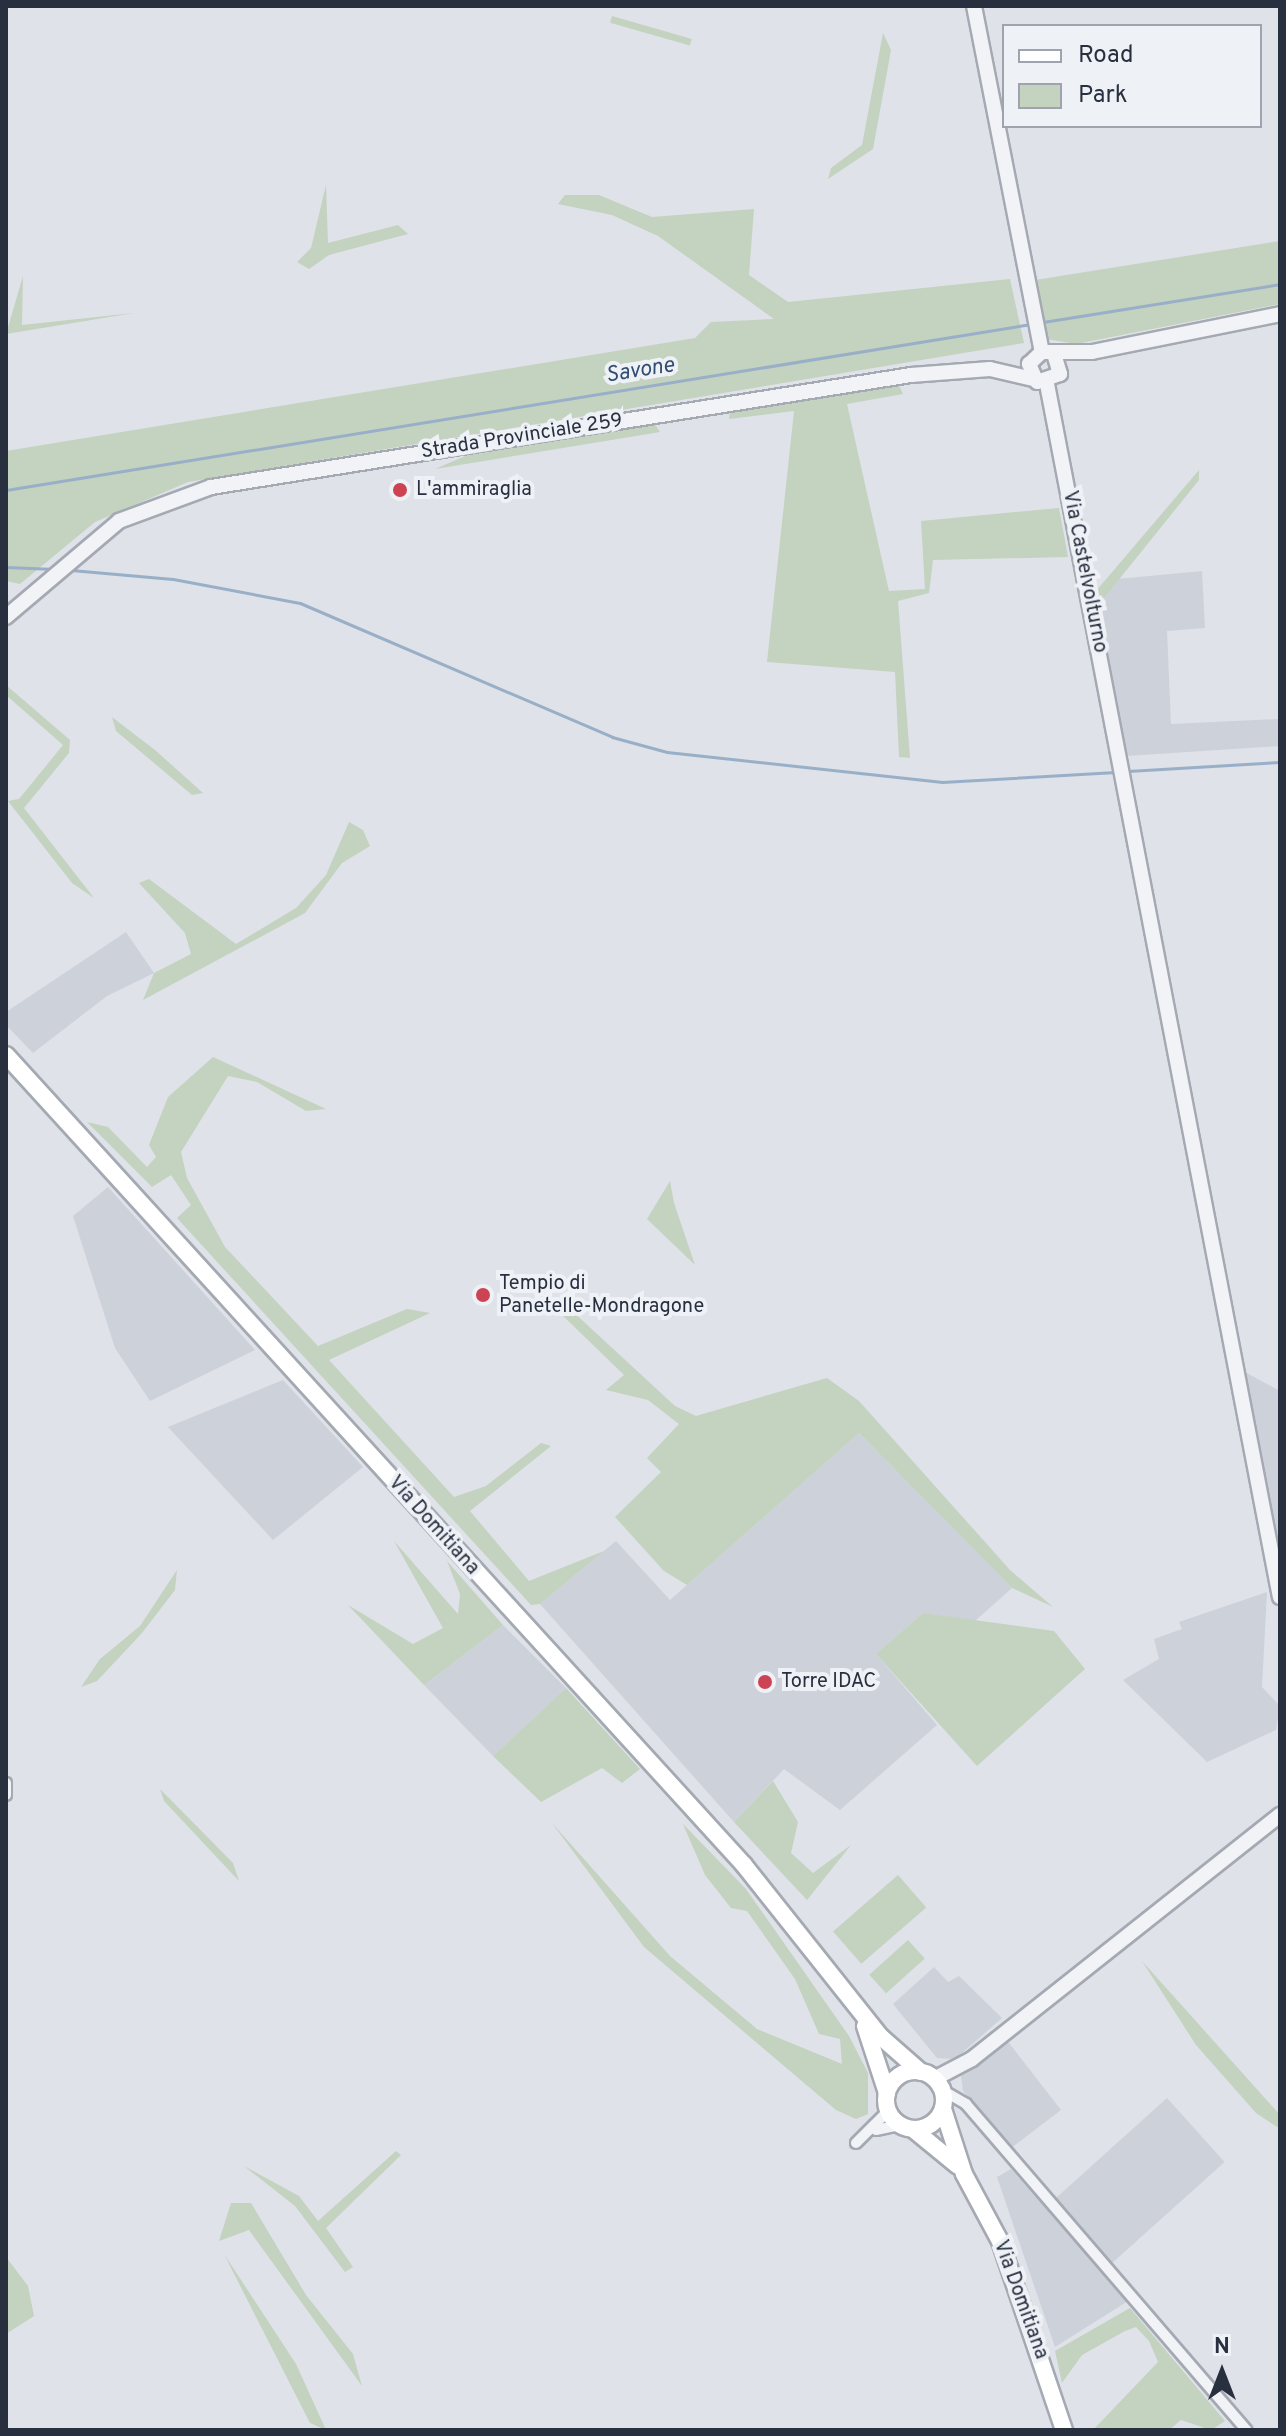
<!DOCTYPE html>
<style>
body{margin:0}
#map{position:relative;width:1286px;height:2436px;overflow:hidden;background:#dfe2e8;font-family:Overpass,sans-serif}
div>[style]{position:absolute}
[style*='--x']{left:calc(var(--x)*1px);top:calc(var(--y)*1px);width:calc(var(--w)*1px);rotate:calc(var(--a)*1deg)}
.built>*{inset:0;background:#cdd1da;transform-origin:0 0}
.green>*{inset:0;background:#c4d2c0;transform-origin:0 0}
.stream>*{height:3px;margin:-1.5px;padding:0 1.5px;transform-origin:1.5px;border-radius:1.5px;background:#99afc8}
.roads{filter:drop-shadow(2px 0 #a4a9b2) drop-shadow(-2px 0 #a4a9b2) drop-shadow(0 2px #a4a9b2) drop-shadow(0 -2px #a4a9b2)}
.minor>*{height:10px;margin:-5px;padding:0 5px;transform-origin:5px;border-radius:5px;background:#f1f3f6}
.tertiary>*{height:14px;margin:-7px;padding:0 7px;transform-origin:7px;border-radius:7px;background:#f1f3f6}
.primary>*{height:16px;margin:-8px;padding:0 8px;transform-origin:8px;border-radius:8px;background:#fff}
.primary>.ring{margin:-8px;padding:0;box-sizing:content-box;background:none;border:16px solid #fff;border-radius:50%}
.dots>*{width:22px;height:22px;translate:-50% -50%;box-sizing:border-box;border:4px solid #eef1f6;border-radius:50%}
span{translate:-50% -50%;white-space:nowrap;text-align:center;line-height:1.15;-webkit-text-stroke:8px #eef1f6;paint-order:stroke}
.street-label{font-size:20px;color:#282f3f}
.poi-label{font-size:20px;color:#282f3f}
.left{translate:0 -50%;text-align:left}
.water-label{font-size:22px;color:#324d72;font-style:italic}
.frame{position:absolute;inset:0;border:8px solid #282f3f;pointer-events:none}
.legend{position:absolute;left:1002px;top:24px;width:260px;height:104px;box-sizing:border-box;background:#eef1f6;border:2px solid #9fa3ad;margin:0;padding:10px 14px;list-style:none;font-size:24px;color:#282f3f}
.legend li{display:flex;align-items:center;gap:16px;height:40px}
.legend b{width:40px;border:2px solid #9fa3ad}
.north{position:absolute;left:1182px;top:2332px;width:80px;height:80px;-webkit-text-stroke:6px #eef1f6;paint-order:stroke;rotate:0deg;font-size:22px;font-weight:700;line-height:32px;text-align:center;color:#282f3f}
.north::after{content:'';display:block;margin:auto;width:28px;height:36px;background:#282f3f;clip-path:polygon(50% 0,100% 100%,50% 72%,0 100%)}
</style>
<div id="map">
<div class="built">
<i style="clip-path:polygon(1202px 571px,1205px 628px,1167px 631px,1171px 724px,1280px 719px,1280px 746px,1126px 756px,1098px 600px,1117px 579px)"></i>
<i style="clip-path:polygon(126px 932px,154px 973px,107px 996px,33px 1053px,6px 1025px,6px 1012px)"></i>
<i style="clip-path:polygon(108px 1187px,255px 1350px,150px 1401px,115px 1348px,73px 1216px)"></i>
<i style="clip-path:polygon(1243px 1371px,1280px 1391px,1280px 1554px)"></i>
<i style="clip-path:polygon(283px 1380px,363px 1467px,273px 1540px,168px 1427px)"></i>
<i style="clip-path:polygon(859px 1433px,1012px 1588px,975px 1621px,923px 1613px,876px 1654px,937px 1725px,840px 1810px,784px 1769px,734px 1822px,540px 1604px,616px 1541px,670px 1600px)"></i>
<i style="clip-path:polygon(1267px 1592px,1262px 1687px,1280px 1706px,1276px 1730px,1207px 1762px,1123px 1680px,1159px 1659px,1154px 1639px,1182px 1629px,1179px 1622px)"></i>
<i style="clip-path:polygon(503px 1625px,566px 1688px,493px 1756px,424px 1685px)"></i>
<i style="clip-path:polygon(934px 1967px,948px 1982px,959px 1976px,1002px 2018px,955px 2059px,937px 2058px,893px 2004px)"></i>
<i style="clip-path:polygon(1006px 2039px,1061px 2110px,1011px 2148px,963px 2091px,961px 2075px)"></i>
<i style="left:1167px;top:2098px;width:86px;height:152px;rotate:48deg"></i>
<i style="clip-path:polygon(1011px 2169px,1128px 2301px,1055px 2347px,997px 2177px)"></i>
</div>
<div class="green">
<i style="left:612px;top:16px;width:83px;height:7px;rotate:16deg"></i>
<i style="clip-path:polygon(883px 33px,891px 50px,873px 149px,828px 179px,831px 168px,862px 145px)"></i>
<i style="clip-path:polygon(326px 185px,328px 243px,398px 225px,408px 234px,329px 255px,309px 269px,297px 262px,311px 248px)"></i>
<i style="clip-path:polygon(565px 195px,599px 195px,652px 217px,754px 209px,749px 275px,788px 302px,1010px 279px,1024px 343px,188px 482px,95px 522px,20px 584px,6px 581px,6px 451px,695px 338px,711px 322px,774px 319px,658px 236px,612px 215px,558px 204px)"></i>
<i style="clip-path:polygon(1280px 241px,1280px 304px,1076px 344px,1046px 339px,1035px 280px)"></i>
<i style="clip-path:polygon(23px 276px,22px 325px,134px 313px,6px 334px)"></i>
<i style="clip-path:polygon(898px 383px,903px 394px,847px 404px,889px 591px,925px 589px,921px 521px,1059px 508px,1068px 557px,933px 560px,929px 593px,898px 601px,910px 758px,899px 757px,895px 672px,767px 662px,794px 411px,729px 419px,730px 412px)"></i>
<i style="clip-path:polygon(654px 423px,660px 432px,435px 469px,477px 451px)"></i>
<i style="clip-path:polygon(1199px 470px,1199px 480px,1096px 608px,1096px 591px)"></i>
<i style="clip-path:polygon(6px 685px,70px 740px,69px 753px,24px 808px,94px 898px,72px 883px,8px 801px,19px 799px,63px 745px,6px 695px)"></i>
<i style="clip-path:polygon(112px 717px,155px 750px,203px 793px,192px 795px,116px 731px)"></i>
<i style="clip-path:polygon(349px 822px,363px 830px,370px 846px,342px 863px,305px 913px,143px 1000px,154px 973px,191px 954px,185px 933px,139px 883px,149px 879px,236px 944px,296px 908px,326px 875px)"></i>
<i style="clip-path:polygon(213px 1057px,326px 1109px,306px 1111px,257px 1082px,228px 1076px,181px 1152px,187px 1178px,225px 1247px,318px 1346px,407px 1309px,430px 1313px,329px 1360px,454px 1497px,486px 1486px,541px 1443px,551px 1446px,470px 1511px,529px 1581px,604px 1551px,540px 1604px,531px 1605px,177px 1218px,191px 1205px,171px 1175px,152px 1187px,87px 1122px,108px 1127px,147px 1167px,156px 1157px,149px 1145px,168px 1097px)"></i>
<i style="clip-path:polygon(670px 1181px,674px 1203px,695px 1265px,647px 1219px)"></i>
<i style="clip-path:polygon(570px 1309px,675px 1406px,696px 1416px,827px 1378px,859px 1401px,1010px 1570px,1053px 1607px,1012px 1588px,859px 1433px,687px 1585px,664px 1571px,615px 1517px,661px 1472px,647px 1458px,679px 1424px,648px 1400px,606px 1390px,624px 1375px,558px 1311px)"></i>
<i style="clip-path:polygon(394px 1541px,458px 1614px,460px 1594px,447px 1561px,503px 1625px,424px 1685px,348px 1605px,413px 1644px,443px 1628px)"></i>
<i style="clip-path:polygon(177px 1570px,175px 1590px,142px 1633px,97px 1681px,81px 1687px,100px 1659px,140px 1626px)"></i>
<i style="clip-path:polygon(923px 1613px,1054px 1631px,1085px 1669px,977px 1766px,876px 1654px)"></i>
<i style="clip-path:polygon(566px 1688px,640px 1769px,622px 1783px,602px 1768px,541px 1802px,493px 1756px)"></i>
<i style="clip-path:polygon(773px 1781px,798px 1822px,791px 1853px,813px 1873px,851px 1845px,807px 1900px,734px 1822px)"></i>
<i style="clip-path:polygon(160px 1789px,233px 1863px,239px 1881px,164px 1801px)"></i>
<i style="clip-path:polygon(552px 1823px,670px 1956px,757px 2029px,842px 2064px,840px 2039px,819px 2034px,795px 1979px,747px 1911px,731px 1908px,705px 1875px,683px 1824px,746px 1889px,849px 2036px,868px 2073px,868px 2114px,856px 2119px,836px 2110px,644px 1947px)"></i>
<i style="left:898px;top:1875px;width:43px;height:86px;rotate:49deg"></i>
<i style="left:908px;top:1940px;width:25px;height:52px;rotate:48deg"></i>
<i style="clip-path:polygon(1142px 1961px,1280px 2115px,1280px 2129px,1256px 2113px,1196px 2045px)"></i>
<i style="clip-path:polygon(396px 2151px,401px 2155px,326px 2228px,353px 2267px,345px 2272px,295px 2206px,244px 2166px,299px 2196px,318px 2221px)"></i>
<i style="clip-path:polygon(231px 2203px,251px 2203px,306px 2295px,353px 2354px,362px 2386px,249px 2230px,219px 2241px)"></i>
<i style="clip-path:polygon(224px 2254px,296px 2364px,326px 2430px,310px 2423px)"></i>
<i style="clip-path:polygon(6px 2257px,28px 2286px,34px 2316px,6px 2334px)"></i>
<i style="clip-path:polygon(1130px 2308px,1225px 2421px,1211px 2430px,1181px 2420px,1169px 2430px,1093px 2430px,1158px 2362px,1149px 2341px,1136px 2327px,1125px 2331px,1082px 2355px,1062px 2383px,1055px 2351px)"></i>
</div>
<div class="stream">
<i style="--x:1043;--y:322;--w:240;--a:-9.1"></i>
<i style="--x:6;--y:490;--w:1038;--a:-9.2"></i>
<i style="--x:6;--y:567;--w:49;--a:2.3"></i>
<i style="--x:71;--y:570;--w:102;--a:5"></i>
<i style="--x:173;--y:579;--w:129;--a:10.7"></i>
<i style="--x:300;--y:603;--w:340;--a:23.2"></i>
<i style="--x:612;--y:737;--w:57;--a:15.3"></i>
<i style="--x:667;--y:752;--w:277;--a:6.2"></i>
<i style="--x:942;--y:782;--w:174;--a:-3.3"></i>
<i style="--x:1128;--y:771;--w:152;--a:-3.4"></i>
</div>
<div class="roads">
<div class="minor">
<i style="--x:6;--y:1783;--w:12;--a:90"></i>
<i style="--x:942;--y:2090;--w:28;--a:30"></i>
<i style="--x:966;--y:2104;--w:430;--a:49.3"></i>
<i style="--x:876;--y:2130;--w:25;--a:-12"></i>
<i style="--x:856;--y:2143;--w:45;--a:-45"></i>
</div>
<div class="tertiary">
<i style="--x:974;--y:6;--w:353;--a:78.9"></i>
<i style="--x:1054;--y:354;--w:21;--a:73"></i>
<i style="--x:1060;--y:374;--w:24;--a:161"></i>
<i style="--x:1037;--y:382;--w:20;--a:-114"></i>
<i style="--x:1029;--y:364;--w:18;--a:-43"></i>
<i style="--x:1042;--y:352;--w:50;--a:0"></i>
<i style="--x:1092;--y:352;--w:192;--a:-11.4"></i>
<i style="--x:1047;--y:384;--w:1235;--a:79.13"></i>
<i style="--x:6;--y:617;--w:148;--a:-40.3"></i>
<i style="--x:119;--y:521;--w:98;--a:-20.3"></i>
<i style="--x:211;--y:487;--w:709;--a:-9.09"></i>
<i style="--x:911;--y:375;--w:79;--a:-4.3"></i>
<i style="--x:990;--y:369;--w:44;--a:13.1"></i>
<i style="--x:934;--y:2079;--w:43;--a:-27.8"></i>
<i style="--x:972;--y:2059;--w:393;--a:-38.4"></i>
</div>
<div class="primary">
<i style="--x:6;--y:1055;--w:1096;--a:47.66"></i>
<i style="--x:744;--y:1865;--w:220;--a:51.5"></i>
<i style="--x:881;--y:2037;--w:53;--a:41.2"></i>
<i style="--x:865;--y:2026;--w:71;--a:71.8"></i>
<i class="ring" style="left:886px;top:2071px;width:42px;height:42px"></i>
<i style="--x:943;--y:2109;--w:68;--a:72.1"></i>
<i style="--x:964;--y:2174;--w:76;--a:61.8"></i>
<i style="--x:1000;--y:2241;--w:200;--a:71.3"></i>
<i style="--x:913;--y:2129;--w:58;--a:39.4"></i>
</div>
</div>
<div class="dots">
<i style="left:400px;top:490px;background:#cd4354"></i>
<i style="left:483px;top:1295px;background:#cd4354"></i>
<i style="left:765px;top:1682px;background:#cd4354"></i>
</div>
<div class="street-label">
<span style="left:522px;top:437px;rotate:-9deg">Strada Provinciale 259</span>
<span style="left:1084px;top:572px;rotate:79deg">Via Castelvolturno</span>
<span style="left:433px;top:1526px;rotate:48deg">Via Domitiana</span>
<span style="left:1020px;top:2300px;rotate:70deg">Via Domitiana</span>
</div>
<div class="poi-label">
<span class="left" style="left:416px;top:490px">L'ammiraglia</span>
<span class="left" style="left:499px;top:1296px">Tempio di<br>Panetelle-Mondragone</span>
<span class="left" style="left:781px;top:1682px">Torre IDAC</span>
</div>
<div class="water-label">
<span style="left:640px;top:371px;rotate:-9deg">Savone</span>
</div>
<div class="frame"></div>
<ul class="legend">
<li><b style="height:10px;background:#fff"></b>Road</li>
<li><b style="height:22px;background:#c4d2c0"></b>Park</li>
</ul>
<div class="north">N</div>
</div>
